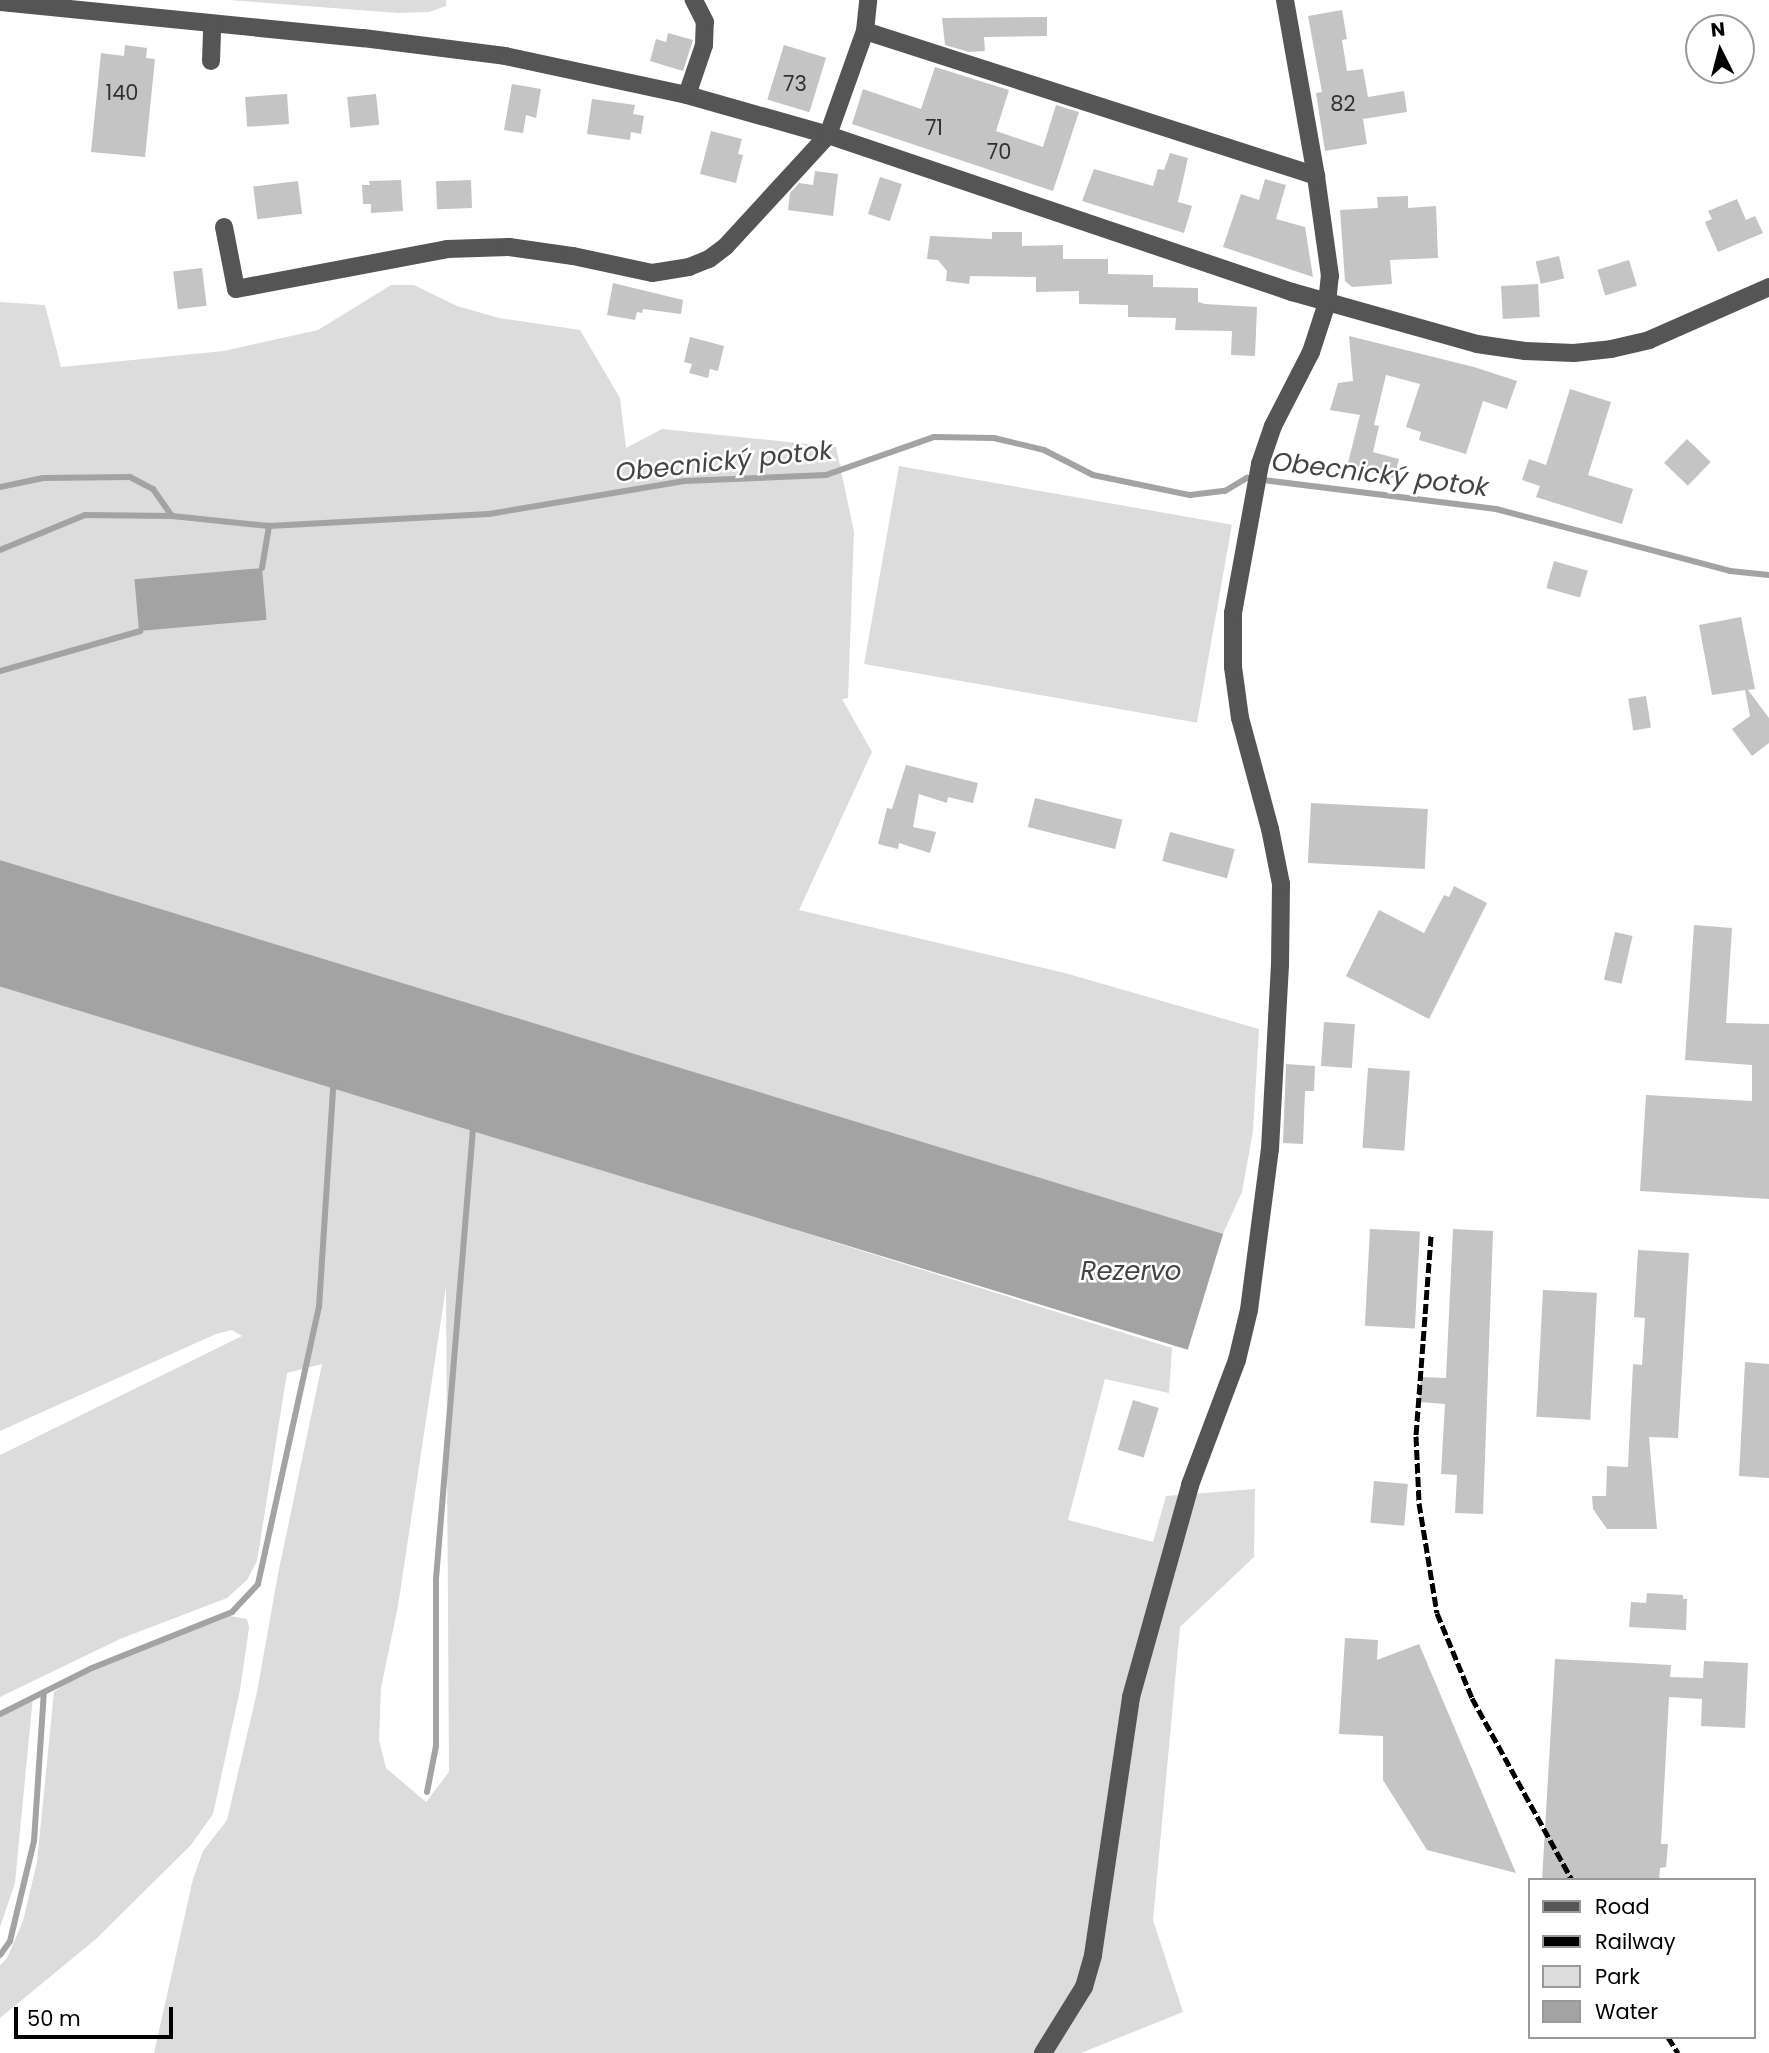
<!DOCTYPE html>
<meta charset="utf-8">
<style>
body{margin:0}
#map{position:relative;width:1769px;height:2053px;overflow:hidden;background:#fff;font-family:Poppins,sans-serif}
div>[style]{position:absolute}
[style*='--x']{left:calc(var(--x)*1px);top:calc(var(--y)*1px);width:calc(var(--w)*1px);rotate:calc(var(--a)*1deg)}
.green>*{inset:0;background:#dcdcdc;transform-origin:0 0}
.water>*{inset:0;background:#a3a3a3;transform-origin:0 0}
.stream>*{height:6px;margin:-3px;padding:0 3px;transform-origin:3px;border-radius:3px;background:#a3a3a3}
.building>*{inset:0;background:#c4c4c4;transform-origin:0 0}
.minor>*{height:18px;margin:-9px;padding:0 9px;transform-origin:9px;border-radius:9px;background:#555}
.rail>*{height:5px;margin-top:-2.5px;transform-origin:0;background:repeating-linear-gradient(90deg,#000 0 10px,transparent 0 13.5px)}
span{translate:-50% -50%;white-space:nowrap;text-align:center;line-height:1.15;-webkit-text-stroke:5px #fff;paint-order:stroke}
.number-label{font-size:21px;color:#313131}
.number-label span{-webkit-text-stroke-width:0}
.water-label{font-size:26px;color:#444;font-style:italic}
.legend{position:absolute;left:1528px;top:1878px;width:228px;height:161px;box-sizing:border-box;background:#fff;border:2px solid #999;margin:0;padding:9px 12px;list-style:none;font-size:21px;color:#000}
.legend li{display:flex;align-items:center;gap:14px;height:35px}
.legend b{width:35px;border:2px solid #999}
.north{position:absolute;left:1685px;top:14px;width:70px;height:70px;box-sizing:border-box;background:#fff;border:2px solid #999;border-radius:50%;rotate:354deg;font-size:19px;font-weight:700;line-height:28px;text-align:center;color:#000}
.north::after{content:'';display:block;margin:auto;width:24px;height:32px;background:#000;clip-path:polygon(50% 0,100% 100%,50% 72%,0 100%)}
.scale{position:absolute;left:14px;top:2007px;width:159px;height:32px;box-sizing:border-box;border:4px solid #000;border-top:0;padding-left:9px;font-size:21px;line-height:24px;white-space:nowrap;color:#000;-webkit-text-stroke:5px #fff;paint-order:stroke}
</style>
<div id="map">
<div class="green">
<i style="clip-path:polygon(229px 0,446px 0,446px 6px,429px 12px,398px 13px)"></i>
<i style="clip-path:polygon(391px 285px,414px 285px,457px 306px,499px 318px,580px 330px,620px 398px,626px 448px,662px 429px,836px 447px,854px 532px,848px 698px,842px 699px,872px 752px,799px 910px,1065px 973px,1259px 1029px,1253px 1131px,1242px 1192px,1221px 1238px,0 860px,0 302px,45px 305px,61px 367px,224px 351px,318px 330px)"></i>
<i style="left:899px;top:466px;width:338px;height:201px;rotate:10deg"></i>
<i style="clip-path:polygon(evenodd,0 981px,1172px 1348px,1169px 1393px,1105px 1379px,1068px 1520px,1153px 1542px,1166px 1496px,1255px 1489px,1254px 1557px,1180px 1627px,1153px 1920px,1183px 2012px,1081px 2053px,154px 2053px,193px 1879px,203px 1851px,227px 1820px,257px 1692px,278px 1574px,322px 1364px,287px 1373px,257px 1561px,247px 1580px,227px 1598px,120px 1639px,0 1697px,0 1455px,242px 1336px,232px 1330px,216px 1334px,0 1431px,0 981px,446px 1287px,449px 1772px,426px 1802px,386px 1768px,379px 1740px,381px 1688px,398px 1606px,446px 1287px)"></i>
<i style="clip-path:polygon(230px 1616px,247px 1619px,249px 1628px,240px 1690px,213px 1814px,191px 1845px,96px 1939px,0 2018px,0 1965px,7px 1958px,23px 1921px,37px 1862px,54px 1692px,76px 1675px,212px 1619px)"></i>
<i style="clip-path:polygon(33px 1696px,15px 1883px,0 1927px,0 1714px)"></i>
</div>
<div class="water">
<i style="left:262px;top:568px;width:52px;height:128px;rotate:85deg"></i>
<i style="left:0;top:860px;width:1279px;height:121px;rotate:17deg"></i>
</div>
<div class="stream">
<i style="--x:0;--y:487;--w:44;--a:-11.8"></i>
<i style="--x:43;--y:478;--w:87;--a:-0.7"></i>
<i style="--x:130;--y:477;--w:26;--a:28"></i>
<i style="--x:153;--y:489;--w:33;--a:55"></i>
<i style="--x:0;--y:550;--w:92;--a:-22.4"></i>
<i style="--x:85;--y:515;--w:87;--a:0.7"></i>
<i style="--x:172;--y:516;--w:98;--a:5.9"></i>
<i style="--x:269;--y:526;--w:220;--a:-3.1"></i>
<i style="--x:489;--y:514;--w:198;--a:-9.6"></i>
<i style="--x:684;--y:481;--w:142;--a:-2.4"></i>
<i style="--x:826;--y:475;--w:114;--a:-19.4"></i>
<i style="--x:934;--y:437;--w:60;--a:1"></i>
<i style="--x:994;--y:438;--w:51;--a:13.5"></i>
<i style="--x:1044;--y:450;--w:55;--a:27"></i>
<i style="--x:1093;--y:475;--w:99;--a:11.7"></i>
<i style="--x:1190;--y:495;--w:35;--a:-7"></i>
<i style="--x:1225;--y:491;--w:26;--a:-31"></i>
<i style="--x:1247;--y:478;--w:251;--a:7.1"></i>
<i style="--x:1496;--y:509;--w:242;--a:14.8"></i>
<i style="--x:1730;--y:571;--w:39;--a:6"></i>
<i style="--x:262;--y:568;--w:43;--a:-80.5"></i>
<i style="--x:0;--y:671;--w:146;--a:-15.9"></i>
<i style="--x:0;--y:1714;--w:103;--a:-26.6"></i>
<i style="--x:92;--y:1668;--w:151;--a:-21.8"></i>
<i style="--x:232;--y:1612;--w:38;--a:-47"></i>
<i style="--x:258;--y:1584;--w:284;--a:-77.6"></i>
<i style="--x:319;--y:1307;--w:230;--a:-86.3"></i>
<i style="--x:427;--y:1792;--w:47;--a:-78.9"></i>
<i style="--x:436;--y:1746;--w:167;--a:-90"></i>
<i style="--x:436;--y:1579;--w:454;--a:-85.3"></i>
<i style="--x:473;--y:1127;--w:7;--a:-117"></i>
<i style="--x:0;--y:1955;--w:17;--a:-54"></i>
<i style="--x:10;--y:1941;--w:103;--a:-76.5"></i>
<i style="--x:34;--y:1841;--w:149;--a:-86.2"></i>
</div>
<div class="building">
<i style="clip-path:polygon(1342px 10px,1347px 39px,1342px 40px,1347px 71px,1363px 69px,1368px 97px,1404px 91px,1407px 112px,1363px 119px,1367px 144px,1325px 151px,1316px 93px,1322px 92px,1308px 16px)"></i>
<i style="clip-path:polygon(1047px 17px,1047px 36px,984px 37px,985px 51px,969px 52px,945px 45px,942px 18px)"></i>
<i style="clip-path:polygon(668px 33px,693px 40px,683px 71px,650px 61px,656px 39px,666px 42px)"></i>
<i style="clip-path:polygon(125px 45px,147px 48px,146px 58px,155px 59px,145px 157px,91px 152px,101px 53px,124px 56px)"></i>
<i style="left:784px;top:45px;width:44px;height:57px;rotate:17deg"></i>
<i style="clip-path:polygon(935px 67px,1009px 90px,996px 131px,1043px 147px,1056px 105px,1079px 112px,1053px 191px,852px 124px,863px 89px,921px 109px)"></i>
<i style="clip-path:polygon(512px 84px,541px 89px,536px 118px,526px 115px,523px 133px,504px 130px)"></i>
<i style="left:287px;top:94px;width:30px;height:42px;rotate:86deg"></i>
<i style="left:376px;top:94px;width:31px;height:29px;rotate:84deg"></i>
<i style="clip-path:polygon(592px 99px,635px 105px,633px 114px,644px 116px,641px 134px,631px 132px,630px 140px,587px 134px)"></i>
<i style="clip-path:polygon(711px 131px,742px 139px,738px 154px,743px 155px,736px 183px,700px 174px)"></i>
<i style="clip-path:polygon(1170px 153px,1188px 158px,1178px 202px,1192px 206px,1184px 233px,1082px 201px,1094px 169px,1153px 186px,1158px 169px,1164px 170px)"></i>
<i style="clip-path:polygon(815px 171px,838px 174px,833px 216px,788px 210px,790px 193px,799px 183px,813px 185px)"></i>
<i style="left:880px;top:177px;width:23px;height:39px;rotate:18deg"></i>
<i style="clip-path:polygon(1265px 179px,1286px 185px,1276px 219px,1305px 227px,1313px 277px,1223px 247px,1241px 194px,1259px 200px)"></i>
<i style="clip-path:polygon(401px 180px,403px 211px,371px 213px,371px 204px,363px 204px,362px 185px,370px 185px,369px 181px)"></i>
<i style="left:471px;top:180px;width:28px;height:35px;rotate:88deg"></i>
<i style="left:298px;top:181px;width:33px;height:45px;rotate:83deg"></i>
<i style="clip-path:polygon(1408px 196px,1408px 208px,1436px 206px,1438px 258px,1390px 260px,1392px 284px,1352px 287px,1345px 281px,1340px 210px,1378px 208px,1377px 197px)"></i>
<i style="clip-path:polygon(1737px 199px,1746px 220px,1755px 216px,1763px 233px,1718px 252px,1705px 222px,1712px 219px,1708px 211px)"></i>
<i style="clip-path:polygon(992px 232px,1022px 232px,1022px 246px,1063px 245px,1063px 259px,1108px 259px,1108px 274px,1153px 275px,1153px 287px,1198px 288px,1198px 302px,1205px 304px,1257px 307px,1255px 356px,1231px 355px,1232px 331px,1175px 330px,1176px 318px,1128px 317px,1128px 305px,1079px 304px,1079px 291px,1036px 292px,1036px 277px,970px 276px,969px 284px,946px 281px,947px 271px,938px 260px,927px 259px,930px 236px,992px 239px)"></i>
<i style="left:1559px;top:256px;width:23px;height:24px;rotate:77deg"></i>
<i style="left:1629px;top:260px;width:27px;height:33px;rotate:73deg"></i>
<i style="left:202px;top:268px;width:38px;height:29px;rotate:83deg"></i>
<i style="clip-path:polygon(613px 283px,683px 300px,681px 314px,643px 309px,642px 313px,637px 312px,635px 320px,607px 315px)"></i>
<i style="left:1538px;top:284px;width:33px;height:37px;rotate:87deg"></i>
<i style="clip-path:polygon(1349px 336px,1474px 367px,1517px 381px,1507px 409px,1483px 401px,1466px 454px,1419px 440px,1421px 432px,1406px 427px,1420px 384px,1386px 375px,1374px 425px,1379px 426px,1373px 452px,1399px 459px,1394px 478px,1347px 467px,1360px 415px,1330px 410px,1338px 383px,1353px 381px)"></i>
<i style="clip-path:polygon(690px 337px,724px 346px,718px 371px,710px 369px,708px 378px,689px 373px,692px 364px,684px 362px)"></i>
<i style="clip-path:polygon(1570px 389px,1611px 402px,1588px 475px,1633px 489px,1622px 524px,1536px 497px,1540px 486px,1522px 480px,1529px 459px,1546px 465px)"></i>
<i style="left:1687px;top:439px;width:33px;height:33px;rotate:44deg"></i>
<i style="left:1554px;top:561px;width:35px;height:28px;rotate:16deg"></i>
<i style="clip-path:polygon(1741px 617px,1755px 689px,1748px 690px,1769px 718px,1769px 743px,1752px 756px,1732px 729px,1750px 716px,1745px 690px,1712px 695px,1699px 625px)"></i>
<i style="left:1646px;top:696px;width:32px;height:18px;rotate:81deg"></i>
<i style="clip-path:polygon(906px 765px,978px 783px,973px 803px,948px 797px,947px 803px,919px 794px,913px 827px,936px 832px,930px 853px,899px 843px,898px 849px,878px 844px,887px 808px,892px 809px)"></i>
<i style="left:1035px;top:798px;width:90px;height:30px;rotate:14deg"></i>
<i style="left:1311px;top:803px;width:117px;height:60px;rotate:3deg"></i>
<i style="left:1170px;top:832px;width:67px;height:30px;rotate:15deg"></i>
<i style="clip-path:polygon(1454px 886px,1487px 903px,1429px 1019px,1346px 976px,1379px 910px,1424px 933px,1444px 895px,1449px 897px)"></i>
<i style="clip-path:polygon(1694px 925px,1732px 928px,1726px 1023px,1769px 1024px,1769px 1199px,1640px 1191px,1646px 1095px,1752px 1101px,1752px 1065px,1685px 1060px)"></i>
<i style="left:1615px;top:932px;width:18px;height:49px;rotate:13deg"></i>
<i style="left:1324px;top:1022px;width:31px;height:44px;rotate:4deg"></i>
<i style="clip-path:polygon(1286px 1064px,1315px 1066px,1314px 1091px,1305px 1091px,1303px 1144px,1283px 1143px)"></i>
<i style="left:1368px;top:1068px;width:42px;height:80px;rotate:4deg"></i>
<i style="left:1370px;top:1229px;width:50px;height:97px;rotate:3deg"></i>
<i style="clip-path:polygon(1453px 1229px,1493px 1231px,1483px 1514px,1455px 1513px,1457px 1475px,1441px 1474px,1445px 1404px,1419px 1402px,1421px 1377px,1446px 1378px)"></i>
<i style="clip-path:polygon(1638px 1250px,1689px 1253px,1678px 1438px,1649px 1437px,1657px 1529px,1607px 1529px,1593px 1509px,1592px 1496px,1606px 1496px,1607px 1466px,1628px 1467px,1633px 1364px,1642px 1365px,1645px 1318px,1634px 1317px)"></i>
<i style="left:1543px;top:1290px;width:54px;height:127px;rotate:3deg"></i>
<i style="clip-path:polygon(1745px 1362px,1769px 1364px,1769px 1478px,1739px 1476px)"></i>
<i style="left:1133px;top:1400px;width:27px;height:52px;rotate:17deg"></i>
<i style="left:1374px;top:1481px;width:34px;height:42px;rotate:5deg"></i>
<i style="clip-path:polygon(1647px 1593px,1683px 1595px,1683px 1599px,1687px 1599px,1686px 1630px,1629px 1627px,1631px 1602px,1646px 1603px)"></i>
<i style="clip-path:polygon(1345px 1638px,1378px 1640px,1377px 1660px,1419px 1644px,1516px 1873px,1427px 1850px,1383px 1780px,1383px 1736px,1339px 1734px)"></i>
<i style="clip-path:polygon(1555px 1659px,1671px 1665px,1670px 1677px,1703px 1678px,1704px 1661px,1748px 1663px,1745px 1728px,1701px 1726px,1702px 1699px,1669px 1697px,1661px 1844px,1668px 1844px,1666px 1867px,1660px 1868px,1659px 1880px,1542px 1880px)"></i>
</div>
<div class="minor">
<i style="--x:0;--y:2;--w:365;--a:5.7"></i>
<i style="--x:363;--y:38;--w:143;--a:7.2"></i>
<i style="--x:505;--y:56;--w:186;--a:12.1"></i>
<i style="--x:687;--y:95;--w:147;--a:15.8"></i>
<i style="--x:828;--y:135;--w:490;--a:18.7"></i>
<i style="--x:1292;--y:292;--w:192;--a:15.7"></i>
<i style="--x:1477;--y:344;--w:49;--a:8.3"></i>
<i style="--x:1525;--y:351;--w:49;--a:2.3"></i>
<i style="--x:1574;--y:353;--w:37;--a:-6"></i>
<i style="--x:1611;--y:349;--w:39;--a:-13"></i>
<i style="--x:1649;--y:340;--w:131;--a:-23.8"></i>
<i style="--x:865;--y:31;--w:474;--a:17.8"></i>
<i style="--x:211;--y:61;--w:37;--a:-88"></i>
<i style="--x:687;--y:95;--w:53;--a:-71.2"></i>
<i style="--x:704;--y:45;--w:23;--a:-88"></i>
<i style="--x:705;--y:22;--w:25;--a:-117"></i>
<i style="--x:224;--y:227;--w:63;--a:79"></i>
<i style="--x:236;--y:289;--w:215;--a:-10.7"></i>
<i style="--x:447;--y:249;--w:62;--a:-1.8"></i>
<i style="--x:509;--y:247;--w:65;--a:8"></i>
<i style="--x:573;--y:256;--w:81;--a:12.1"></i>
<i style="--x:652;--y:273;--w:37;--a:-9"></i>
<i style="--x:689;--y:267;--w:22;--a:-22"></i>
<i style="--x:709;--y:259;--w:21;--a:-37"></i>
<i style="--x:726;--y:246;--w:151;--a:-47.4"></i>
<i style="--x:828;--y:135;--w:110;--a:-70.4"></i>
<i style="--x:865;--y:31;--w:31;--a:-84"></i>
<i style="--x:1043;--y:2053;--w:78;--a:-58.2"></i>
<i style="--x:1084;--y:1987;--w:33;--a:-74"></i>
<i style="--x:1093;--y:1955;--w:261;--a:-81.6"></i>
<i style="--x:1131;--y:1697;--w:220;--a:-74.4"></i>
<i style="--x:1190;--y:1485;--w:134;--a:-69.4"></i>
<i style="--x:1237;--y:1360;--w:51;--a:-76.5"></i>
<i style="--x:1249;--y:1310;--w:162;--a:-82.6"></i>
<i style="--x:1270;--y:1149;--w:183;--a:-86.9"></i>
<i style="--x:1280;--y:966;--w:82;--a:-89.3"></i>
<i style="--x:1281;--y:884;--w:56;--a:-101.3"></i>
<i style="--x:1270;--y:829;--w:115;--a:-105.1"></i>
<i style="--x:1240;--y:718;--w:51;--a:-97.8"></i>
<i style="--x:1233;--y:667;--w:54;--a:-90"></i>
<i style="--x:1233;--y:613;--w:151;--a:-79.7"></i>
<i style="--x:1260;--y:464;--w:40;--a:-71.1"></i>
<i style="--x:1273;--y:426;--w:83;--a:-62.8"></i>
<i style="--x:1311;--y:352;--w:52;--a:-71.9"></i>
<i style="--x:1327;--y:303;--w:27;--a:-84"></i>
<i style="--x:1330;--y:276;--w:101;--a:-98"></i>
<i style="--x:1316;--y:176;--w:179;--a:-100"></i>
</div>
<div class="rail">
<i style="--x:1431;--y:1236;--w:201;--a:94.3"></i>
<i style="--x:1416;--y:1436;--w:67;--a:87.4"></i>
<i style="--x:1419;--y:1503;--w:111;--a:80.7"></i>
<i style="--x:1437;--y:1613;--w:92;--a:67.6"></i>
<i style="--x:1472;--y:1698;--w:208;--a:61.2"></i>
<i style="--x:1668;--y:2037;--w:19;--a:58"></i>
</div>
<div class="number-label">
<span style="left:795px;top:84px">73</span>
<span style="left:122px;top:93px">140</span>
<span style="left:1343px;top:104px">82</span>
<span style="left:934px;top:128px">71</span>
<span style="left:999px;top:152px">70</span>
</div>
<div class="water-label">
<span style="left:724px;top:462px;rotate:-6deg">Obecnický potok</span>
<span style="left:1380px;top:475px;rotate:7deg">Obecnický potok</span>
<span style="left:1131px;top:1272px">Rezervo</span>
</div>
<ul class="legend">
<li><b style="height:9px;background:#555"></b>Road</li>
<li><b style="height:9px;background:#000"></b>Railway</li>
<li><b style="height:19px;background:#dcdcdc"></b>Park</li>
<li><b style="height:19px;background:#a3a3a3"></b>Water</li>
</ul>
<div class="north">N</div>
<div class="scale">50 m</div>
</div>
